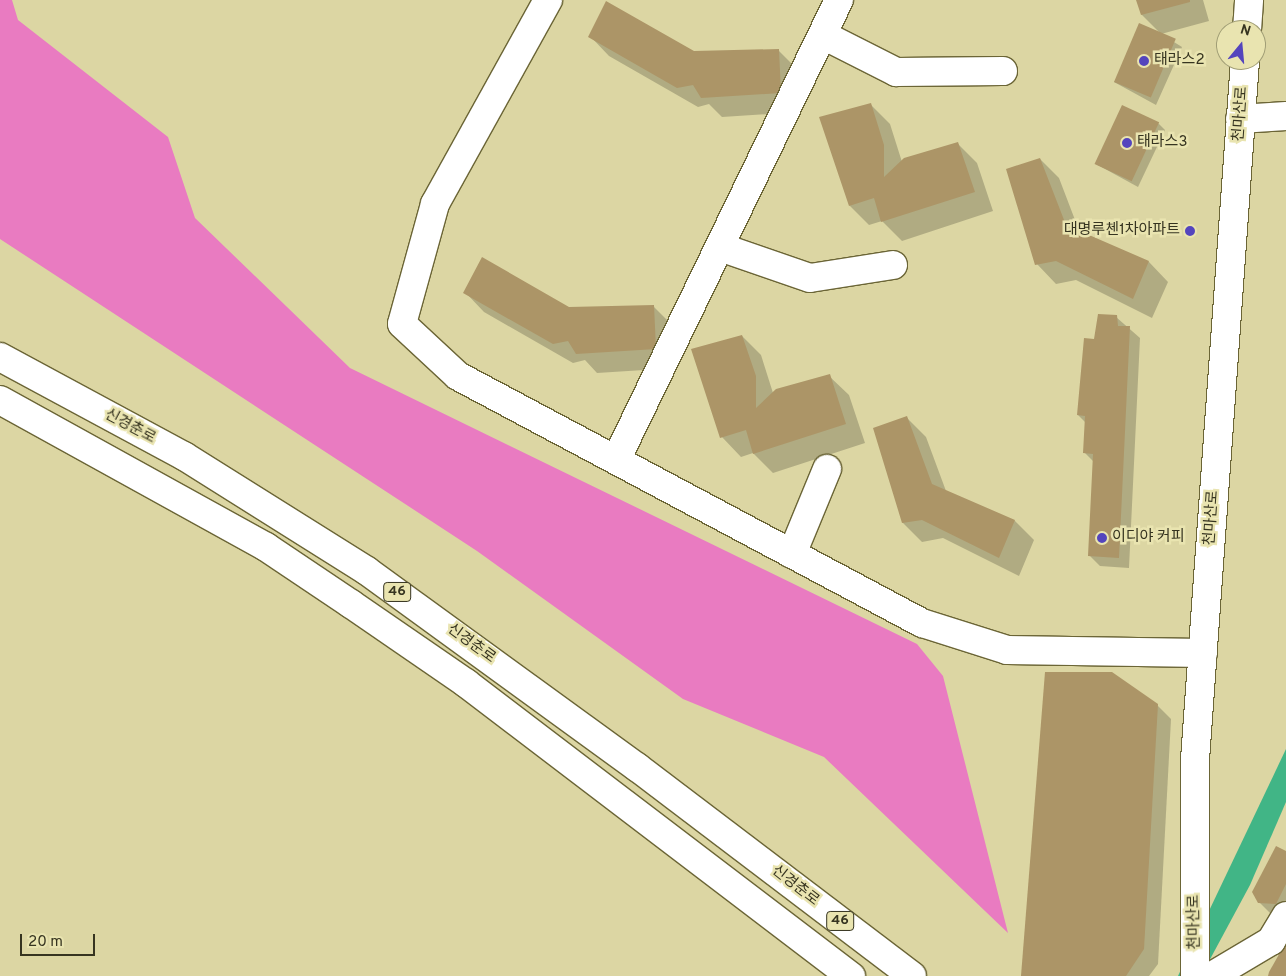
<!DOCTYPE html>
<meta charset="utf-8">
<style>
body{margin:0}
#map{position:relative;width:1286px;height:976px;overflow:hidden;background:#dcd6a3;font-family:Overpass,"Noto Sans KR",sans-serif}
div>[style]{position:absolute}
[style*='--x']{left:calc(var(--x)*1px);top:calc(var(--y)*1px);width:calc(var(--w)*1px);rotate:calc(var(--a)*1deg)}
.forest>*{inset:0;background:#e97bc1}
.water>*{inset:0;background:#41b586}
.shadow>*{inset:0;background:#0003}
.building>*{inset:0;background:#ac9567;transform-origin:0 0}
.roads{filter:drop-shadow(1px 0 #6b6536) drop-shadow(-1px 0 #6b6536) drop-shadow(0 1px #6b6536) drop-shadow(0 -1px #6b6536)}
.minor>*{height:28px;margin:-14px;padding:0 14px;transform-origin:14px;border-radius:14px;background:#fff}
.tertiary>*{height:28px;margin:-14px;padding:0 14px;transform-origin:14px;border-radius:14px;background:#fff}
.trunk>*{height:28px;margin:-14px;padding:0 14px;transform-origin:14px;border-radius:14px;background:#fff}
.dots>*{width:14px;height:14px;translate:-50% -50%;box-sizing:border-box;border:2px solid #e9e4b0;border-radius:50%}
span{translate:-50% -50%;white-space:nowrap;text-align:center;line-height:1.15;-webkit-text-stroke:5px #e9e4b0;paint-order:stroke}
.shield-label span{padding:1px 4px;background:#e9e4b0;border:1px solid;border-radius:4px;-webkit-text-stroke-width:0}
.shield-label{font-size:14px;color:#363420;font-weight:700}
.poi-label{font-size:15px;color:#363420}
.left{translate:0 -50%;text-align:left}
.right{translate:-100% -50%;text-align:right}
.street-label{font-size:15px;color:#363420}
.north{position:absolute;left:1216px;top:20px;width:50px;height:50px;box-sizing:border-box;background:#e9e4b0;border:1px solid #a19e76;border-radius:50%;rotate:17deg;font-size:14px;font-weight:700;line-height:20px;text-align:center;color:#363420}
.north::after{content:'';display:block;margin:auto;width:18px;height:22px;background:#5445bd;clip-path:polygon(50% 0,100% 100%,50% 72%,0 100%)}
.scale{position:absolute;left:20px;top:934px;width:75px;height:22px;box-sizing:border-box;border:2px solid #363420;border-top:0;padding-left:6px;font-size:15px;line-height:18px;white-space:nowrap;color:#363420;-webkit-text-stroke:4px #e9e4b0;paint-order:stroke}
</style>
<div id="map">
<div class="forest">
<i style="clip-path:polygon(0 0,12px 0,18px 20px,168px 137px,195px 218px,350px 368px,917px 644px,943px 676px,1008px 933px,824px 757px,683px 699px,477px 551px,0 239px)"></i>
</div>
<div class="water">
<i style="clip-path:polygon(1286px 749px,1286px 802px,1250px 885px,1201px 976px,1178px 976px)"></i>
</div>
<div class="shadow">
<i style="clip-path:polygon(1138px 0,1203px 0,1209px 21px,1161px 34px,1182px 47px,1156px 105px,1114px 82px,1160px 33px,1142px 15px)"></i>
<i style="clip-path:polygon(590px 36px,693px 52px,778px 50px,798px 70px,800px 112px,722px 117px,709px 104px,698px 107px,609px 56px)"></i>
<i style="clip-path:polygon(870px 104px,890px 124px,902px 162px,958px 144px,977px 163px,993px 211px,902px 241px,882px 221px,869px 225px,850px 206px)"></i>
<i style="clip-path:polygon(1158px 123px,1165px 130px,1138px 187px,1096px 164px)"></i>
<i style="clip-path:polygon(1040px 159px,1059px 178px,1080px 233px,1149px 262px,1168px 282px,1152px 318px,1076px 280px,1056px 284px,1037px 264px)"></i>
<i style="clip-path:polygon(465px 292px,569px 308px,653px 306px,673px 326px,675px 368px,597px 373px,585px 360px,573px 363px,484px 312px)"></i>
<i style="clip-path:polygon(1116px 317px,1140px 338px,1129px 568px,1100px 566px,1090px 556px,1094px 462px,1085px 453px,1086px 423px,1078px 415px,1095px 340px)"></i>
<i style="clip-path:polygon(742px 336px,761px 355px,773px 393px,829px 376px,849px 395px,865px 443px,773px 473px,753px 453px,741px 457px,722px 437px)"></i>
<i style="clip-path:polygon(906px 417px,926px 437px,946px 491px,1015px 521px,1034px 540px,1019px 576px,943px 538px,922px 542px,903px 523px)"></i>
<i style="clip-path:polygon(1157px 705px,1171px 719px,1158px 964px,1149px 976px,1022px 976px)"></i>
<i style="clip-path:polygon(1286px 852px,1286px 914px,1270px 913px,1259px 902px)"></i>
</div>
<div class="building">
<i style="clip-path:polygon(1136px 0,1190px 0,1190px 2px,1141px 15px)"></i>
<i style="clip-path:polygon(606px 1px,694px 51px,779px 49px,781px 93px,701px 98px,693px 85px,677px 88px,588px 37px)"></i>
<i style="left:1139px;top:23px;width:40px;height:64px;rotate:23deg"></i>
<i style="clip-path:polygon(871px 103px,884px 145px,884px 177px,904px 158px,958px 142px,975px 192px,881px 222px,874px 198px,849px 206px,819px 117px)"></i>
<i style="left:1122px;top:105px;width:41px;height:65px;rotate:25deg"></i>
<i style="clip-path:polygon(1040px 158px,1066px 225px,1149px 261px,1133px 299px,1056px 261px,1035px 265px,1006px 169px)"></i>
<i style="clip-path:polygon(482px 257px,569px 307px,654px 305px,656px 349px,576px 354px,568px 341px,553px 344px,463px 293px)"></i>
<i style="clip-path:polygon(1098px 314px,1117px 315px,1118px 326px,1130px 326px,1119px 558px,1088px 556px,1093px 454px,1083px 453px,1085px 416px,1077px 415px,1084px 338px,1094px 339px)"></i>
<i style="clip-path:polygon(742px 335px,756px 376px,756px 408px,776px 389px,830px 374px,846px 424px,753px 454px,746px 430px,720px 438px,691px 349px)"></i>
<i style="clip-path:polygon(907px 416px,932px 484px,1015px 520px,999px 558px,922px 520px,902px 523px,873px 428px)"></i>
<i style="clip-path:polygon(1045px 672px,1112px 672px,1158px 704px,1144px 949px,1126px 976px,1021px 976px)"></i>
<i style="clip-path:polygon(1276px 846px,1286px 851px,1286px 884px,1276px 904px,1258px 903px,1252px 892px)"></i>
<i style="clip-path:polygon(1286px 942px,1286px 976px,1268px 976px,1269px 972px)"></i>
</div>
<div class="roads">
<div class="minor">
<i style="--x:548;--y:0;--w:233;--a:119"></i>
<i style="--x:435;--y:204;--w:124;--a:105.4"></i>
<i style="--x:402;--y:324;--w:76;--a:42.9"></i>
<i style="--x:458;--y:376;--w:526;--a:28.03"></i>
<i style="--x:922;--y:623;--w:89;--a:17.6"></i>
<i style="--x:1007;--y:650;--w:196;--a:0.9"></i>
<i style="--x:823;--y:35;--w:82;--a:26.9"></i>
<i style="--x:896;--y:72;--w:107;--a:-0.5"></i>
<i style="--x:1240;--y:119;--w:46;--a:-3.7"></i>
<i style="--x:720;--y:247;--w:95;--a:19"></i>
<i style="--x:810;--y:278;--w:84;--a:-8.9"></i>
<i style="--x:616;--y:460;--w:511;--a:-64.14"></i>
<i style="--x:792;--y:554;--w:92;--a:-67.6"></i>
<i style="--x:1212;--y:976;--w:69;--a:-30.7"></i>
<i style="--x:1271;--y:941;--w:29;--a:-59"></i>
</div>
<div class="tertiary">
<i style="--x:1247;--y:30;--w:30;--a:-86"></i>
<i style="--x:1195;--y:976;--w:216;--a:-90"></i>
<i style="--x:1195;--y:760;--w:702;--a:-85.91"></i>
</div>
<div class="trunk">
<i style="--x:0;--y:357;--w:209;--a:28.3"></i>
<i style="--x:184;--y:456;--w:216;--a:32.1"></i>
<i style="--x:367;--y:571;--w:334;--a:36"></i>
<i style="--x:637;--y:767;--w:345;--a:37.2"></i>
<i style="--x:0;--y:400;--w:304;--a:28.9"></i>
<i style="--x:266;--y:547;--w:102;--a:33.8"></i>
<i style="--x:351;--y:604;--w:140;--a:34.5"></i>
<i style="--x:466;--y:683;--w:484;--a:37.3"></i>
</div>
</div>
<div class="dots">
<i style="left:1144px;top:61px;background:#5445bd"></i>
<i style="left:1127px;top:143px;background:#5445bd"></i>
<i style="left:1190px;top:231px;background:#5445bd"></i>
<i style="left:1102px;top:538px;background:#5445bd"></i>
</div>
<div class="shield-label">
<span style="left:397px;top:592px">46</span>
<span style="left:840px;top:921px">46</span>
</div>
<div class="poi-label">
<span class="left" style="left:1154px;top:61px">태라스2</span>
<span class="left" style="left:1137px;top:143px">태라스3</span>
<span class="right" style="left:1180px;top:231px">대명루첸1차아파트</span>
<span class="left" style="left:1112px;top:538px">이디야 커피</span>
</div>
<div class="street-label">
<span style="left:1241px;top:114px;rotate:-86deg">천마산로</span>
<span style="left:130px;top:427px;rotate:28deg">신경춘로</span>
<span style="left:1212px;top:518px;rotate:-86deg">천마산로</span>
<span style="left:471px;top:644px;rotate:36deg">신경춘로</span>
<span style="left:795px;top:886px;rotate:38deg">신경춘로</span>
<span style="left:1195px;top:922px;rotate:-91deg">천마산로</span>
</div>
<div class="north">N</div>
<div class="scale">20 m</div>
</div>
